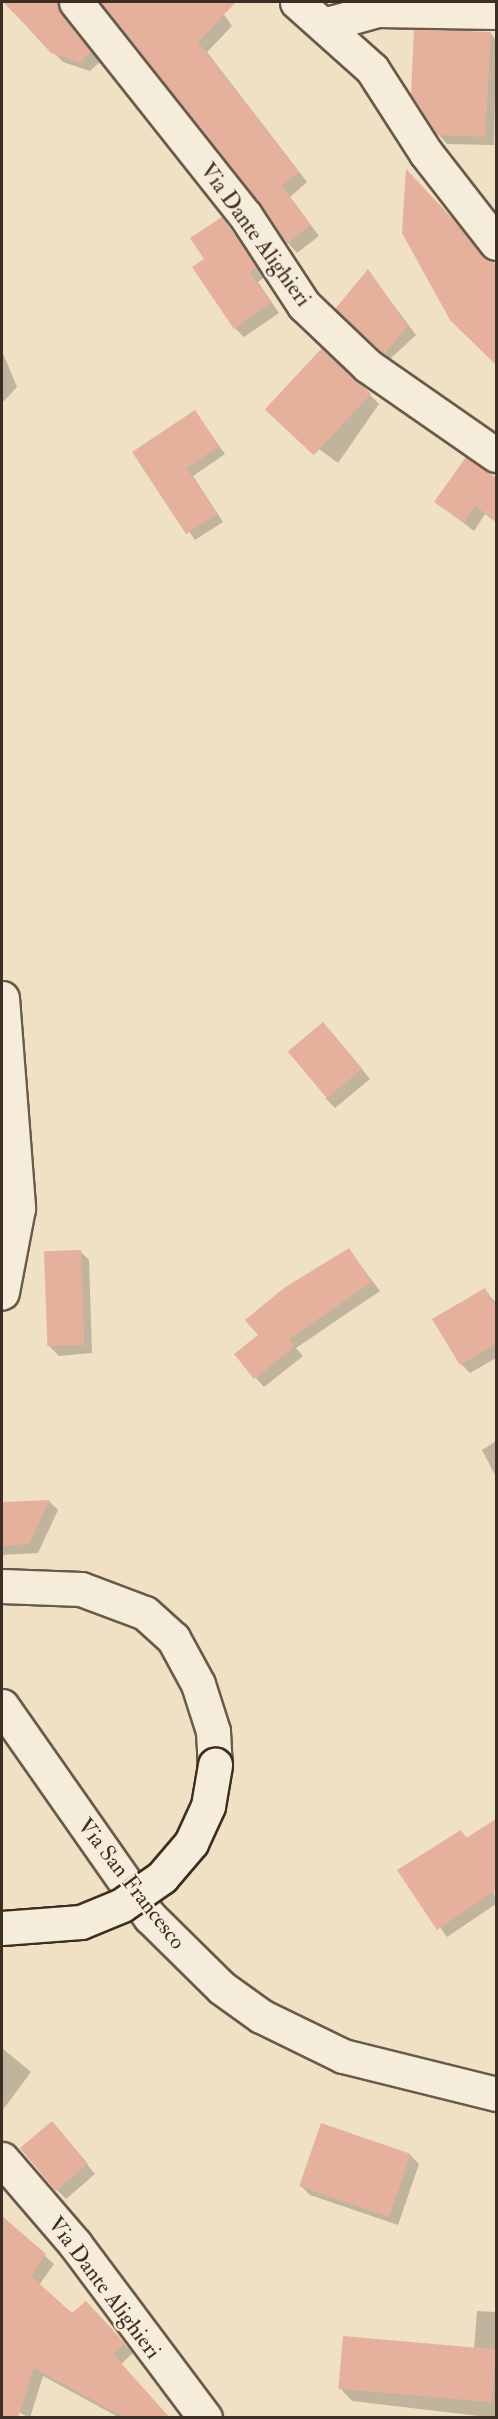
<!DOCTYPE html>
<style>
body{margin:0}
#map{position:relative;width:498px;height:2419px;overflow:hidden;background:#f0e1c4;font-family:"IM FELL Double Pica",serif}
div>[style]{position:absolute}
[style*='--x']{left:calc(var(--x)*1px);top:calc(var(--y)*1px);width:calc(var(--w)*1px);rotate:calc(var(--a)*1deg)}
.shadow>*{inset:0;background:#0003}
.building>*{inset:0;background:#e5b09c;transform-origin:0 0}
.roads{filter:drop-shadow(2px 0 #695b4a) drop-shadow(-2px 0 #695b4a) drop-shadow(0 2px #695b4a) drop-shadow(0 -2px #695b4a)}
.street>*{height:33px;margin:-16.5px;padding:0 16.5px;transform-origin:16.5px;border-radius:16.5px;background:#f5ecd9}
.secondary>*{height:33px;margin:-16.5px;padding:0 16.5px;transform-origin:16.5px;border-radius:16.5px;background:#f5ecd9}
.bridges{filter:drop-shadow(2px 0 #3c2e22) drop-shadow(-2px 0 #3c2e22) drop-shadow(0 2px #3c2e22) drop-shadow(0 -2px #3c2e22)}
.secondary-bridge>*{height:33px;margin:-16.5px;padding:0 16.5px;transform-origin:16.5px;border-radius:16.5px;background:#f5ecd9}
span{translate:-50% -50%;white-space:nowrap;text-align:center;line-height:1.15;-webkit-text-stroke:5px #f5ecd9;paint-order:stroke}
.street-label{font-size:22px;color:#3c2e22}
.frame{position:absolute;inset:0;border:3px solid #3c2e22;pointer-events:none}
</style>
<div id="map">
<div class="shadow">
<i style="clip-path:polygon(3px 2px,72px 2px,66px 15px,100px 62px,90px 71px,63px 62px)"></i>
<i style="clip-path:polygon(98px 2px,215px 2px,232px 26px,207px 52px,307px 182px,290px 197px,319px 236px,297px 253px,288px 243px)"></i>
<i style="clip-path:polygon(491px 34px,496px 40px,494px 145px,447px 144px,438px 134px)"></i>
<i style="clip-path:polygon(222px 218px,265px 277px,258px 282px,279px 313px,244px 337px,235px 328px)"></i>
<i style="clip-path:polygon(485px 260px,496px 269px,496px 364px,451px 319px)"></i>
<i style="clip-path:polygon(368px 271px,416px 335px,390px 359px,337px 309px)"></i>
<i style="clip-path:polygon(2px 351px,17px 387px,2px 403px)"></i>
<i style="clip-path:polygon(370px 395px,379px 404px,338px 463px,276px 417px)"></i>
<i style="clip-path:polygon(195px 412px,225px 454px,193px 476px,223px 522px,195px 540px,134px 452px)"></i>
<i style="clip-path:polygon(466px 459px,496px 480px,496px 522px,485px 514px,474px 531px,436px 502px)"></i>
<i style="clip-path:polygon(332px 1033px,370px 1079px,335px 1108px,326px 1099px)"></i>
<i style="clip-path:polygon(349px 1250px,380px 1291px,296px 1348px,303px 1356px,264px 1387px,256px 1378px)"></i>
<i style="clip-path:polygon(80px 1251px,89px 1260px,92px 1353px,59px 1356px,50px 1347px)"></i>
<i style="clip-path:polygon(485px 1290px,496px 1303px,496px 1358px,470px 1373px,461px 1364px)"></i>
<i style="clip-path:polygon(496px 1441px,496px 1477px,482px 1450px)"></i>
<i style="clip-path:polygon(50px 1502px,58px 1510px,38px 1553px,2px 1555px,2px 1504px)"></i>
<i style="clip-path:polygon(496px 1821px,496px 1872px,491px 1875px,496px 1904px,447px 1937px,399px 1870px,461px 1832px,468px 1839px)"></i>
<i style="clip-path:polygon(2px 2048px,31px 2072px,2px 2111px)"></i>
<i style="clip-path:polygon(61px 2132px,95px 2174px,66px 2199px,57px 2190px)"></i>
<i style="clip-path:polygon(410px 2155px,419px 2164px,398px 2225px,310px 2195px,301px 2186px)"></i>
<i style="clip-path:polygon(2px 2218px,54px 2264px,39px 2285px,72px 2315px,95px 2312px,133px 2353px,121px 2364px,169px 2418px,120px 2418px,43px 2376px,30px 2418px,2px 2403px)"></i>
<i style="clip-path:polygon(477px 2311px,496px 2312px,496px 2418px,352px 2401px,340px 2388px,474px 2349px)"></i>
</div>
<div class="building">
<i style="clip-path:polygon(4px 2px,58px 2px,91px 51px,80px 63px,51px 53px)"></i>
<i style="clip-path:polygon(100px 2px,236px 2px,198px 42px,299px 172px,282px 186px,311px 225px,287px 244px)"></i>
<i style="clip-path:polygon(414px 29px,491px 32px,485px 137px,437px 135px,411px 94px)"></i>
<i style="clip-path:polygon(406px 169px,496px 265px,496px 365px,450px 320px,402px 233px)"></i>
<i style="clip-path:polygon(222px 217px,257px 267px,250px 272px,271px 303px,234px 329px,192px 267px,204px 259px,190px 238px)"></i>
<i style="clip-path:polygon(368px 269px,408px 326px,384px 354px,335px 309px)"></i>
<i style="left:322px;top:348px;width:67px;height:84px;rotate:43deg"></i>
<i style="clip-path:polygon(195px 410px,219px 446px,187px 468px,217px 514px,186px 534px,132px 452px)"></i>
<i style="clip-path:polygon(466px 457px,496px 478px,496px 521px,475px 506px,464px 523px,434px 502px)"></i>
<i style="left:323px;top:1022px;width:61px;height:46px;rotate:50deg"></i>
<i style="clip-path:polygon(349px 1248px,372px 1282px,289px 1339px,295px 1346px,254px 1379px,234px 1354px,258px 1335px,245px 1320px,284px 1288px)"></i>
<i style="left:81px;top:1250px;width:95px;height:37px;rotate:88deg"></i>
<i style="clip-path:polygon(485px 1288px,496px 1307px,496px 1344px,460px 1365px,432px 1319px)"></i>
<i style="clip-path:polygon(50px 1500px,29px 1544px,2px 1546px,2px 1502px)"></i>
<i style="clip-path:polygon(496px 1819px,496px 1890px,437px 1930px,397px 1870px,461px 1830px,466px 1838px)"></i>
<i style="left:52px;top:2121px;width:56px;height:42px;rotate:50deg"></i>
<i style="left:321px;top:2123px;width:95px;height:67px;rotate:19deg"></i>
<i style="clip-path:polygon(2px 2216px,46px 2254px,31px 2276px,72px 2313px,86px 2301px,125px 2343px,113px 2354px,170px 2418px,125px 2418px,34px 2368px,18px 2418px,2px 2418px)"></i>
<i style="left:343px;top:2336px;width:154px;height:53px;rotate:5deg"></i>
</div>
<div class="roads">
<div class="street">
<i style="--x:327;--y:24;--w:53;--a:-15.4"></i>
<i style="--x:378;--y:10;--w:118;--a:1"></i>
<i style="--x:2;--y:998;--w:211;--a:85.6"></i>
<i style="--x:18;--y:1208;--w:86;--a:100.8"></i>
<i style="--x:2;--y:2159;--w:112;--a:49.3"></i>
<i style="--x:75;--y:2244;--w:217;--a:53.2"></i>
</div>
<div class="secondary">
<i style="--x:76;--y:2;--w:272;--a:51.6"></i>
<i style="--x:245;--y:215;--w:108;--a:56.8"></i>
<i style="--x:304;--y:305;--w:88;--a:43.6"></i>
<i style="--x:368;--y:366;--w:156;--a:34.8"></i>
<i style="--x:297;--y:2;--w:101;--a:41.8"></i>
<i style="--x:372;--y:69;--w:100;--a:57.3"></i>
<i style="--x:426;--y:153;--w:114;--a:52.1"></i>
<i style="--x:2;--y:1586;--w:79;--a:2.2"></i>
<i style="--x:81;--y:1589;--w:68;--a:20.6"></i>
<i style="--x:145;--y:1613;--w:38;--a:42"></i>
<i style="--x:173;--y:1638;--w:52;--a:61.5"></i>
<i style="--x:198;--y:1684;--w:49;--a:72.3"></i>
<i style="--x:213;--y:1731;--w:34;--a:87"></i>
<i style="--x:2;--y:1706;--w:258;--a:55"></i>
<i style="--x:150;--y:1917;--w:101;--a:44.6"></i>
<i style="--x:222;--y:1988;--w:48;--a:35.7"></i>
<i style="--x:261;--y:2016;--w:91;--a:26"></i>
<i style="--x:343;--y:2056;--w:158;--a:13.9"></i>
</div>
</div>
<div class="bridges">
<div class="secondary-bridge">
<i style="--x:2;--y:1928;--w:79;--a:-4.3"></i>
<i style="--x:81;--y:1922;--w:44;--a:-22.5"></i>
<i style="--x:122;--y:1905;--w:49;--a:-35"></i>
<i style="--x:162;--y:1877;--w:45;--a:-49.5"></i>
<i style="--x:191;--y:1843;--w:41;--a:-65.3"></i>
<i style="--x:208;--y:1806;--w:42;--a:-80.3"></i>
</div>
</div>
<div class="street-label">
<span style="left:255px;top:235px;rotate:54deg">Via Dante Alighieri</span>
<span style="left:131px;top:1884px;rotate:52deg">Via San Francesco</span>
<span style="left:104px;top:2288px;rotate:53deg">Via Dante Alighieri</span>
</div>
<div class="frame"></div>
</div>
